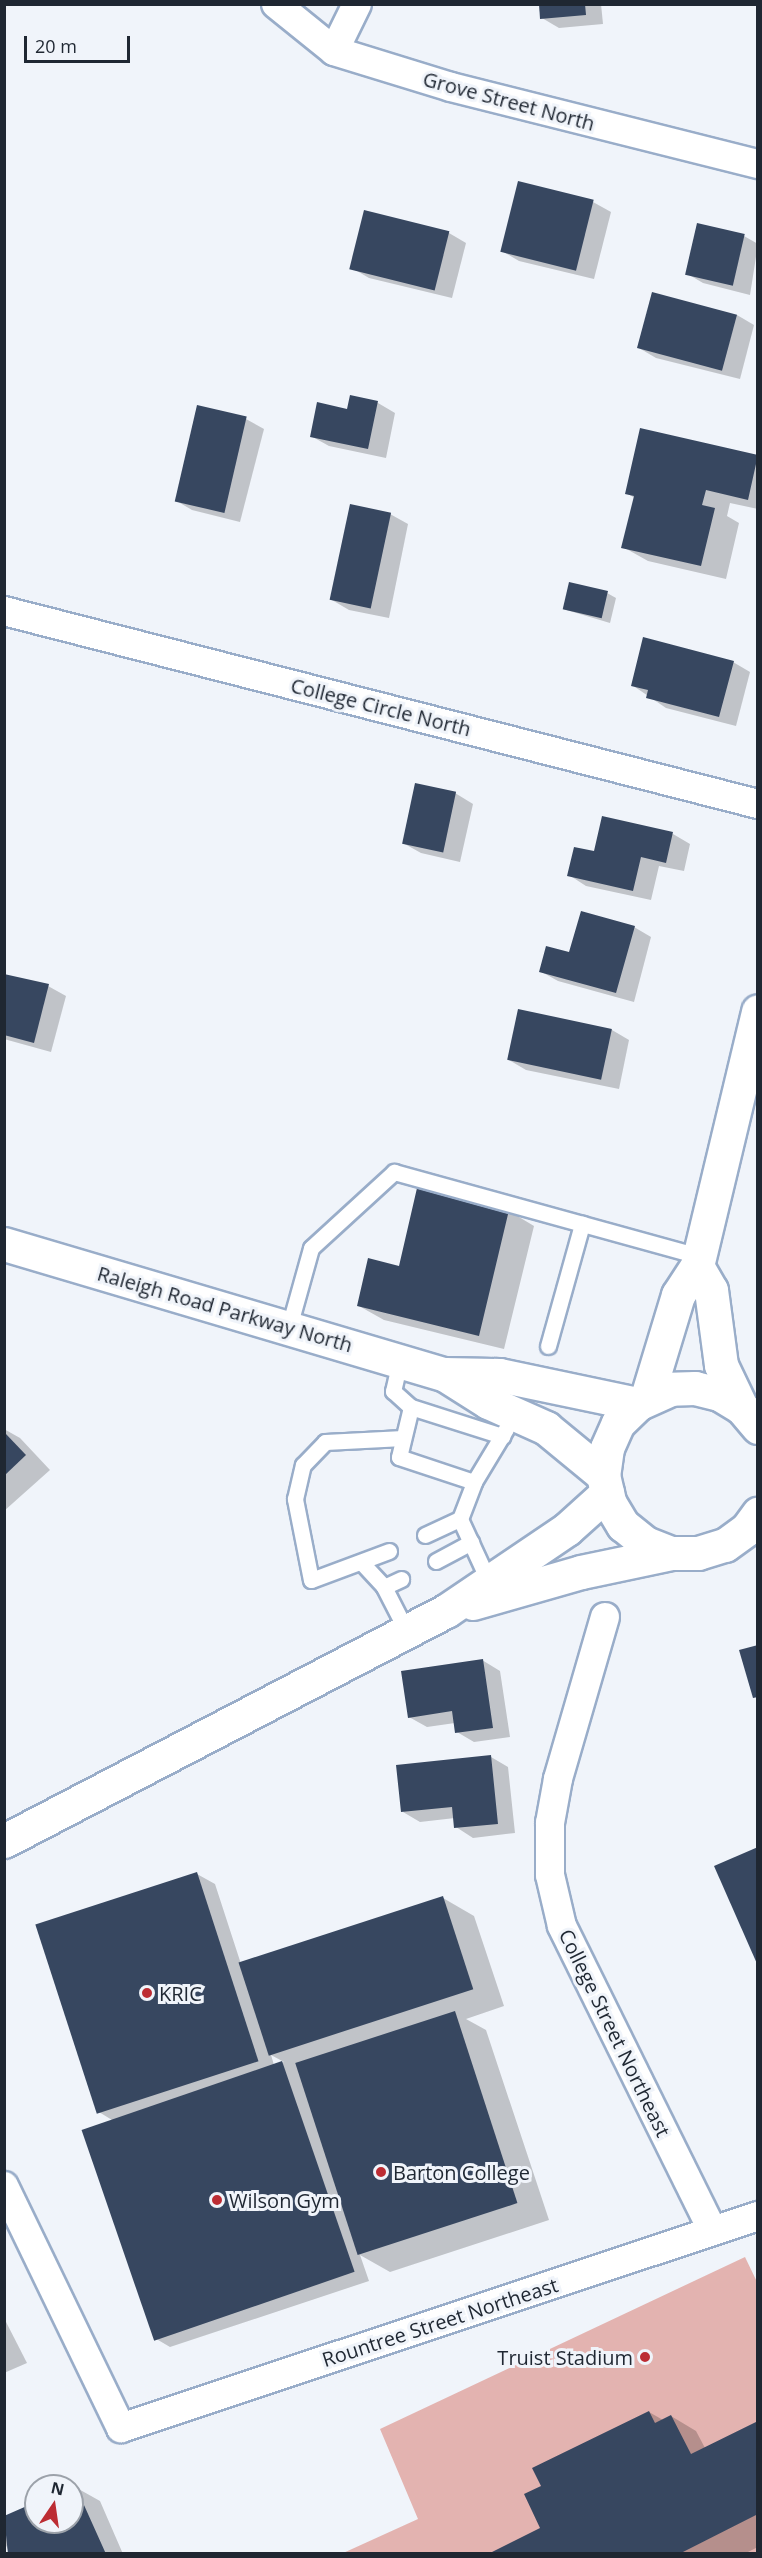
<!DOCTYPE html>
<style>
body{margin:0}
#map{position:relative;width:762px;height:2558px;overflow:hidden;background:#f0f4fa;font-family:"Open Sans",sans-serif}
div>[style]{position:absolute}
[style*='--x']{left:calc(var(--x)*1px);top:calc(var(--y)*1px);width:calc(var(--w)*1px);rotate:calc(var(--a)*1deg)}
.green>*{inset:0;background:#e3b3b0}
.shadow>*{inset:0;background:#0003}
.building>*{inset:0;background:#374760;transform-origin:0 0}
.roads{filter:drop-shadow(2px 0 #99adc9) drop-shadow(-2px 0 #99adc9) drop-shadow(0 2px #99adc9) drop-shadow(0 -2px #99adc9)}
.lane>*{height:15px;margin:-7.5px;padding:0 7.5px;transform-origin:7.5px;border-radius:7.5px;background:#fff}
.street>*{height:28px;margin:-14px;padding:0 14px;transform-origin:14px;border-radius:14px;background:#fff}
.secondary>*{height:33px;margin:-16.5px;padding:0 16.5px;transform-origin:16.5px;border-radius:16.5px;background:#fff}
.dots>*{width:16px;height:16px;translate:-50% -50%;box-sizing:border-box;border:3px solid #f0f4fa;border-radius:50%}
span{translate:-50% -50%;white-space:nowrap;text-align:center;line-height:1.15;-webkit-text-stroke:6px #f0f4fa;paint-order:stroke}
.street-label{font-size:20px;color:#1f2732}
.poi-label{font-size:20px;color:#1f2732}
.left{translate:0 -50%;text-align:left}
.right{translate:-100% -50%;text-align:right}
.frame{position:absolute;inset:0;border:6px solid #1f2732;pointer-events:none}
.north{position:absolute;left:24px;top:2474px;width:60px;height:60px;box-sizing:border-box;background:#f0f4fa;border:2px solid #9ca2aa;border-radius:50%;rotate:13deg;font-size:16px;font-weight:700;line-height:24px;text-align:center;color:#1f2732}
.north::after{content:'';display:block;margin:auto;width:21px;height:27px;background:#bc2c33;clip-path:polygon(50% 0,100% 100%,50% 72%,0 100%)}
.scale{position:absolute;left:24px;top:36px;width:106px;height:27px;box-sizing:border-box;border:3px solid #1f2732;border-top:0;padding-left:8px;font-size:18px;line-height:21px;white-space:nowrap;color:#1f2732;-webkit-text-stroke:4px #f0f4fa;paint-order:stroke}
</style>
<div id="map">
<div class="green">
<i style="clip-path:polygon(745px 2257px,758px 2284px,757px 2553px,341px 2554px,418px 2519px,380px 2429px)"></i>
</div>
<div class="shadow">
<i style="clip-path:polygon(540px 4px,601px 4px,603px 24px,559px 28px,542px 18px)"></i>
<i style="clip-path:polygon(593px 202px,611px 212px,594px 279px,519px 261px,502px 251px)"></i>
<i style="clip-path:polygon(365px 212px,449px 233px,466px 243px,452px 298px,369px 278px,352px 268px)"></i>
<i style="clip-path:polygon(744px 236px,758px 244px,750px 295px,703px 283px,686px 273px)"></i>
<i style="clip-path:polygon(737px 315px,754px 325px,740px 379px,656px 358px,639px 348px)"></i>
<i style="clip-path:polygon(352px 397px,378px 403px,395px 413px,386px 458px,329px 446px,311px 436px,348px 411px)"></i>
<i style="clip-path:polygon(246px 419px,264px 429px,240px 522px,192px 510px,175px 500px)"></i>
<i style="clip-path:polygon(758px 457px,758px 509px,730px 503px,727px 516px,739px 523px,726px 579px,648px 561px,623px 547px,635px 498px,626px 493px)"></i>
<i style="clip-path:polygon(390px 514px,408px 524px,389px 618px,349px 610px,332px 600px)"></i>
<i style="clip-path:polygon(607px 593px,616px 598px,610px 623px,563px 609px)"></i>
<i style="clip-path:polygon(733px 662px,750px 672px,736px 726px,666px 708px,632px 685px)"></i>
<i style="clip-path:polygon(455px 793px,473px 804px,460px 862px,421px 853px,403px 843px)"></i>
<i style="clip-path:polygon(673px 834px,690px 844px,684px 871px,659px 866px,651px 900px,586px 886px,569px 875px,595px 853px)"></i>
<i style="clip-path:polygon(634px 927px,651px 937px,634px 1002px,558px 981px,540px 971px)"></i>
<i style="clip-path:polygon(4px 975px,48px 986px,66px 996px,51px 1052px,4px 1039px)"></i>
<i style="clip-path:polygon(519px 1011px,612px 1030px,629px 1040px,619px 1089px,526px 1070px,509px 1060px)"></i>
<i style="clip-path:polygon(418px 1189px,509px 1211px,534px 1226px,504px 1349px,384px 1320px,359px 1306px,400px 1267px)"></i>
<i style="clip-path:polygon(4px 1429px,20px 1438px,50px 1470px,4px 1511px)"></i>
<i style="clip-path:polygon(482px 1660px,500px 1671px,510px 1737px,474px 1742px,457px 1732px,455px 1723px,427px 1727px,409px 1717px)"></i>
<i style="clip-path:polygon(491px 1757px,508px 1767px,515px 1833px,473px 1838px,456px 1827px,455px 1818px,420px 1822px,403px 1812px)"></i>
<i style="clip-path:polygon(evenodd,197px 1874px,215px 1884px,241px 1964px,443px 1898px,474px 1916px,504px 2006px,466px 2019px,486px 2030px,549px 2220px,390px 2272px,360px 2255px,369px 2281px,170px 2347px,153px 2337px,112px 2120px,99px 2112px,197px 1874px,271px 2055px,284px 2062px,274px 2065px,271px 2055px)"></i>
<i style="clip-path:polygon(4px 2318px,27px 2363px,4px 2373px)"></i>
<i style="clip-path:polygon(649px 2412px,663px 2420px,671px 2416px,696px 2431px,705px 2448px,758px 2422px,758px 2547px,744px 2554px,491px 2554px,542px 2528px,543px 2486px)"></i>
<i style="clip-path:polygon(75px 2487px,100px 2501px,123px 2554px,10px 2554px,4px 2541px,4px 2518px,36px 2504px,36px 2522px,72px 2522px)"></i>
</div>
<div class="building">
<i style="clip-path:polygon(539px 4px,585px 4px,586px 15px,540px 19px)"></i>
<i style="left:518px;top:181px;width:78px;height:73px;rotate:14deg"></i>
<i style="left:364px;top:210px;width:88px;height:61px;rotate:14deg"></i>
<i style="left:697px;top:223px;width:49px;height:53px;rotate:13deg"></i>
<i style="left:652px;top:292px;width:88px;height:58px;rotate:15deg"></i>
<i style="clip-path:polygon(350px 395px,378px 401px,368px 449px,310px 437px,317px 402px,347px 409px)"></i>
<i style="left:197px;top:405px;width:51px;height:99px;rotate:13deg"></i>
<i style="clip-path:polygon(640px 428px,758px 455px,748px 500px,706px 490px,702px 505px,715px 508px,701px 566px,621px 548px,634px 496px,625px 494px)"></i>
<i style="left:350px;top:504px;width:42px;height:98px;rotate:12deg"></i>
<i style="left:569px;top:582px;width:40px;height:28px;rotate:13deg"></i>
<i style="clip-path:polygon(643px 637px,734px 661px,719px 717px,646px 698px,648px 690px,631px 686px)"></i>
<i style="left:415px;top:783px;width:42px;height:62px;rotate:12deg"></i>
<i style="clip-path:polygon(602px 816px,673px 832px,666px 863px,641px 857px,633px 891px,567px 876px,574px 847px,594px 851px)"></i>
<i style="clip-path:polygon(581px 911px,635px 926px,616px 993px,539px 972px,546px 946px,569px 952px)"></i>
<i style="clip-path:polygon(4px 974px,49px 984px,34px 1043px,4px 1035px)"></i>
<i style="left:518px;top:1009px;width:96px;height:52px;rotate:12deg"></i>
<i style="clip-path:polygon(417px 1188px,509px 1210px,479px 1336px,357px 1306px,368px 1258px,399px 1266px)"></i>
<i style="clip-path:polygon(5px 1433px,26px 1455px,5px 1475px)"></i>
<i style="clip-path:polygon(758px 1645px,758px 1697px,753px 1698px,739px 1650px)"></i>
<i style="clip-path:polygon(483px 1659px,493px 1728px,455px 1733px,452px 1711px,408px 1718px,401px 1671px)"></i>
<i style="clip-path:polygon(491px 1755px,498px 1824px,454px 1828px,452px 1807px,401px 1812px,396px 1765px)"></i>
<i style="clip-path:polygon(758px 1847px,758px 1966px,714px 1866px)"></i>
<i style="left:197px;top:1872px;width:199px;height:170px;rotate:72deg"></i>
<i style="left:443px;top:1896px;width:98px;height:215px;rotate:72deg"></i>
<i style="left:455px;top:2011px;width:202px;height:168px;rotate:72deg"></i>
<i style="left:282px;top:2061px;width:223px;height:212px;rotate:71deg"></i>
<i style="clip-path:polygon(649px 2411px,655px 2423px,671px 2415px,691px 2454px,758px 2421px,758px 2514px,679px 2554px,488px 2554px,540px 2528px,524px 2494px,541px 2486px,532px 2468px)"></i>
<i style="clip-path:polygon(75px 2485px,106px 2554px,8px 2554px,4px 2516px,36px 2502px,36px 2522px,72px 2522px)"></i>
</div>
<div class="roads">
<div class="lane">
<i style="--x:289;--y:1327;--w:82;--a:-74.4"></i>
<i style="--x:311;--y:1248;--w:113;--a:-42.5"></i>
<i style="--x:394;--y:1172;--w:317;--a:15.4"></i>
<i style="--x:548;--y:1346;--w:127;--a:-74.4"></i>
<i style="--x:400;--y:1361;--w:31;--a:103"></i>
<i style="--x:393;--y:1391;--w:24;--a:42"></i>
<i style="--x:474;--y:1482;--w:79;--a:-161.6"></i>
<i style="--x:399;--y:1457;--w:51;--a:-76.5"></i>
<i style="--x:411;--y:1407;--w:96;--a:17.7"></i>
<i style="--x:425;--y:1535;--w:38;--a:-25"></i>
<i style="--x:389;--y:1551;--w:83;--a:159.6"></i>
<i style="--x:311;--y:1580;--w:83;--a:-101.2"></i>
<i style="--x:295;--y:1499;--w:35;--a:-77"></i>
<i style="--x:303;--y:1465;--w:32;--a:-46"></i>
<i style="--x:325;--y:1442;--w:78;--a:-2.9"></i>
<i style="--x:436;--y:1561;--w:40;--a:-28"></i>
<i style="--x:362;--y:1563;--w:33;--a:47"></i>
<i style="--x:384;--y:1587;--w:19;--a:-25"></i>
<i style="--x:489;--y:1582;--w:69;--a:-114.7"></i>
<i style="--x:460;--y:1519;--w:40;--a:-69"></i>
<i style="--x:474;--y:1482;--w:62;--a:-58.9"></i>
<i style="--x:384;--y:1587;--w:51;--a:62.9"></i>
</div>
<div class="street">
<i style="--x:276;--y:4;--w:75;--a:39"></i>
<i style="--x:334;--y:51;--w:122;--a:17.1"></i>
<i style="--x:451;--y:87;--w:317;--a:14.1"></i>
<i style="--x:334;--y:51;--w:52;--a:-63.9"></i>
<i style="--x:4;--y:611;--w:778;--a:14.36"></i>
<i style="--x:605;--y:1617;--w:169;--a:106.2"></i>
<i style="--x:558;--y:1779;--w:45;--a:100.3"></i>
<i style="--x:550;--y:1823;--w:52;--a:90"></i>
<i style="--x:550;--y:1875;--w:52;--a:76.8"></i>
<i style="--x:562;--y:1926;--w:340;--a:63.7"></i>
<i style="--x:4;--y:2186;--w:269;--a:64.2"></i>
<i style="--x:121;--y:2428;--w:671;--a:-18.41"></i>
</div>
<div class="secondary">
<i style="--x:4;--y:1244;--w:459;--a:16.5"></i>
<i style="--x:444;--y:1374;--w:55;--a:1"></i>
<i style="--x:499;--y:1375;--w:142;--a:11.8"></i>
<i style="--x:697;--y:1266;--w:28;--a:60"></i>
<i style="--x:711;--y:1290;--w:76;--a:82.4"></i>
<i style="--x:721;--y:1365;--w:47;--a:64.5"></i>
<i style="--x:444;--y:1374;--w:52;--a:32.5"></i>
<i style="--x:488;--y:1402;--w:64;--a:24.1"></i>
<i style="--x:546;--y:1428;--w:74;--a:39.5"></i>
<i style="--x:647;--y:1397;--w:107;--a:-73.1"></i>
<i style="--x:678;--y:1295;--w:35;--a:-57"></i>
<i style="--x:697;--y:1266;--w:262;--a:-76.5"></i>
<i style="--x:758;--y:1427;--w:26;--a:-130"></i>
<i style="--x:741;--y:1407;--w:26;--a:-149"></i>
<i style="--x:719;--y:1394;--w:25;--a:-166"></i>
<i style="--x:695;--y:1388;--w:24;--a:178"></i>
<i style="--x:671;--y:1389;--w:36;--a:156"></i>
<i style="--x:638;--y:1404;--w:28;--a:136"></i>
<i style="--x:618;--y:1423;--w:27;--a:114"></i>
<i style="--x:607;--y:1448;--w:27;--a:98"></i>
<i style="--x:603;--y:1475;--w:28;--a:77"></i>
<i style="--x:609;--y:1502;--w:27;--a:59"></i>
<i style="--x:623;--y:1525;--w:28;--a:39"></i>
<i style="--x:645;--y:1543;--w:28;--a:21"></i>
<i style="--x:671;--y:1553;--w:27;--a:0"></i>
<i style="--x:698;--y:1553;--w:28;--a:-17"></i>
<i style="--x:725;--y:1545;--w:27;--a:-36"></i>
<i style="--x:747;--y:1529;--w:19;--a:-54"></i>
<i style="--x:473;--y:1603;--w:112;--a:-16"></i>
<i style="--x:581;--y:1572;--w:92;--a:-11.9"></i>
<i style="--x:4;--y:1841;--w:498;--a:-27.5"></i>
<i style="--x:446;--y:1611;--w:146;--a:-34.1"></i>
<i style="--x:567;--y:1529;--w:54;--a:-42"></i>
</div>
</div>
<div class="dots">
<i style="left:147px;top:1993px;background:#bc2c33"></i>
<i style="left:381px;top:2172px;background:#bc2c33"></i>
<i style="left:217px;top:2200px;background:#bc2c33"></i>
<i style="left:645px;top:2357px;background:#bc2c33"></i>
</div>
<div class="street-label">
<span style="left:509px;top:101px;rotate:15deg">Grove Street North</span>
<span style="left:381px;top:707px;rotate:14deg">College Circle North</span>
<span style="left:225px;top:1309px;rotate:16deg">Raleigh Road Parkway North</span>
<span style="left:615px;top:2033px;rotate:64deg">College Street Northeast</span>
<span style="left:440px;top:2322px;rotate:-18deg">Rountree Street Northeast</span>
</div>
<div class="poi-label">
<span class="left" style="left:159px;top:1993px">KRIC</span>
<span class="left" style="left:393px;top:2172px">Barton College</span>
<span class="left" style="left:229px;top:2200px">Wilson Gym</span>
<span class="right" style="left:633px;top:2357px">Truist Stadium</span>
</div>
<div class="frame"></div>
<div class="north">N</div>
<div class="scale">20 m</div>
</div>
